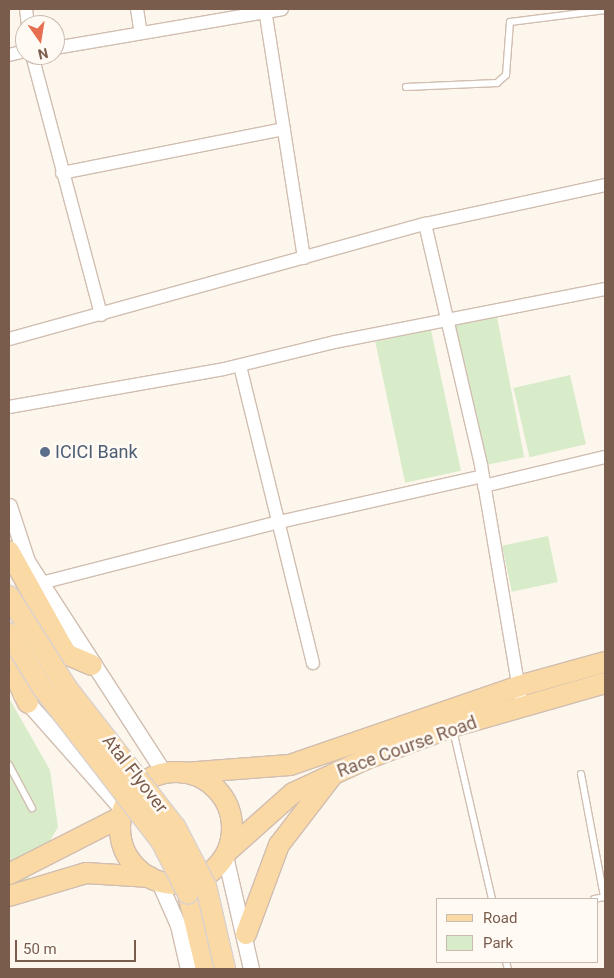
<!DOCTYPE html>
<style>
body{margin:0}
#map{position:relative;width:614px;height:978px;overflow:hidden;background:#fdf6ec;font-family:Roboto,sans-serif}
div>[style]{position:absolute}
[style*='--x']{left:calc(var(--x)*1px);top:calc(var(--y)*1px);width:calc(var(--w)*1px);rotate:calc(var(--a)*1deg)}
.green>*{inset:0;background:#d8ecc9;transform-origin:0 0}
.roads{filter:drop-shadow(1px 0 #d1beb0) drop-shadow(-1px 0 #d1beb0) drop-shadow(0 1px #d1beb0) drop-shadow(0 -1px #d1beb0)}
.service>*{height:6px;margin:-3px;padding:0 3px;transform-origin:3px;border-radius:3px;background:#fff}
.minor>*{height:12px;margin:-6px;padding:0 6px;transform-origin:6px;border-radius:6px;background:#fff}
.tertiary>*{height:15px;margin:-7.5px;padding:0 7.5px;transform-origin:7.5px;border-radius:7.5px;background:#fff}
.primary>*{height:20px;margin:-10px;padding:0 10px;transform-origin:10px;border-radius:10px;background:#fbd9a5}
.primary>.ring{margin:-10px;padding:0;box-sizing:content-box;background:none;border:20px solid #fbd9a5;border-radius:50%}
.bridges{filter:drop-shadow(1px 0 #dad1cd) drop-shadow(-1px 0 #dad1cd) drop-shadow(0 1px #dad1cd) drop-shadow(0 -1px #dad1cd)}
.primary-bridge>*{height:20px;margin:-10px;padding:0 10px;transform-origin:10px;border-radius:10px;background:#fbd9a5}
.dots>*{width:14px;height:14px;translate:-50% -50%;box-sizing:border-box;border:2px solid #fffaf3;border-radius:50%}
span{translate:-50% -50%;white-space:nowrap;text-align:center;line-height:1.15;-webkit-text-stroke:5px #fffaf3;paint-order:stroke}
.service-label{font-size:18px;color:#4e5e75}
.left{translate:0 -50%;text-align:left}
.street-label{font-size:18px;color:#7a5c4d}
.frame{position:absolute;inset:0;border:10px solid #7a5c4d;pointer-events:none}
.legend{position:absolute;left:436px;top:898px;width:162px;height:65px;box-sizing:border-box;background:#fffaf3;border:1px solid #cabbb1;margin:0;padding:6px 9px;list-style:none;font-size:15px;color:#7a5c4d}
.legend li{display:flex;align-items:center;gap:10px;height:25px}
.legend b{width:25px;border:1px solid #cabbb1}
.north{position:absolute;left:15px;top:15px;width:50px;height:50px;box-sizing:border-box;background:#fffaf3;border:1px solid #cabbb1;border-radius:50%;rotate:167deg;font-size:14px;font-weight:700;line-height:20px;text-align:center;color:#7a5c4d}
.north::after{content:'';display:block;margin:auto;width:18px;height:22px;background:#e76f51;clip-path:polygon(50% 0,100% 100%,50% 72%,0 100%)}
.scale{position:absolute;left:15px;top:940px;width:121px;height:22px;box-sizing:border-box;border:2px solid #7a5c4d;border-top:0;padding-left:6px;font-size:15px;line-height:18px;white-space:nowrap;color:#7a5c4d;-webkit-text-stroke:4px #fffaf3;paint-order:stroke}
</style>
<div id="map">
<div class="green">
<i style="left:497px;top:317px;width:143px;height:48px;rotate:79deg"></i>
<i style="left:431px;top:330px;width:144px;height:57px;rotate:78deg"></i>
<i style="left:570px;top:375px;width:71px;height:58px;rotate:77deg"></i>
<i style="left:548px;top:536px;width:47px;height:47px;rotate:78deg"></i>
<i style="clip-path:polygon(9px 698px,50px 770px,58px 827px,26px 882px,9px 887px)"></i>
</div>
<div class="roads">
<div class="service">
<i style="--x:406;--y:87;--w:91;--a:-2.5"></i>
<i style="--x:497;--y:83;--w:12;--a:-42"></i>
<i style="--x:506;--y:75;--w:53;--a:-85.7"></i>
<i style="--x:510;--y:22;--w:96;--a:-7.2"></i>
<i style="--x:453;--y:730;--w:173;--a:77"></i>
<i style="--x:9;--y:765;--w:49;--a:61.9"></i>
<i style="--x:581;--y:774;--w:125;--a:79.4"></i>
<i style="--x:594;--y:899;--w:11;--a:-10"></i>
<i style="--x:506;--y:962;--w:7;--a:74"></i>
</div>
<div class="minor">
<i style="--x:26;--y:9;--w:16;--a:83"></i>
<i style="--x:137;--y:9;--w:24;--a:81"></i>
<i style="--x:265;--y:9;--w:252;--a:81.1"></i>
<i style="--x:55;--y:48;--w:230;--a:-9.7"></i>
<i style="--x:9;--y:55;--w:16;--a:-14"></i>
<i style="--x:32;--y:55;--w:269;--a:75.1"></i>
<i style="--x:62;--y:173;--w:226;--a:-11.2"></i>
<i style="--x:425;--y:224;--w:247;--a:76.9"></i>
<i style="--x:481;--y:465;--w:246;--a:80.4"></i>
<i style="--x:9;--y:339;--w:432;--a:-15.5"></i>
<i style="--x:425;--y:224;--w:184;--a:-12.2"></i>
<i style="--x:240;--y:366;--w:306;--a:76.2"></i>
<i style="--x:9;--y:407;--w:218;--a:-10"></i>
<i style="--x:224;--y:369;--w:114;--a:-13.7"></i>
<i style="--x:335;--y:342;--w:275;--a:-11.1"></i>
<i style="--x:484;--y:486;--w:124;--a:-13.5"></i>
<i style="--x:41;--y:583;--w:246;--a:-14.4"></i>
<i style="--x:279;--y:522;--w:209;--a:-12.7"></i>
</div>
<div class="tertiary">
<i style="--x:9;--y:506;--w:58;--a:71.9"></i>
<i style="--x:27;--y:561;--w:254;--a:57.1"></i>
<i style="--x:21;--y:695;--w:151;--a:48.5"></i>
<i style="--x:225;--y:856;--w:116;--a:77"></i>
<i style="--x:159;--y:882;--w:47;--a:66.2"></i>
<i style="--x:178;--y:925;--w:45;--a:77.2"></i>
</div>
<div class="primary">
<i style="--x:9;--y:551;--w:118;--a:61"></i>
<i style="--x:66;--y:654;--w:28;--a:23"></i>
<i style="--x:9;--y:663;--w:44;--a:64.6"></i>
<i class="ring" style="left:120px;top:772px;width:92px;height:92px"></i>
<i style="--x:184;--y:773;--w:106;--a:-4.3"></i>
<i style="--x:290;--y:765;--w:242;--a:-19"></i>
<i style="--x:519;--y:686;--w:89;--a:-15.6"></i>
<i style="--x:229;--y:850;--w:86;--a:-41.7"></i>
<i style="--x:293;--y:793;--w:78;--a:-24.9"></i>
<i style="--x:364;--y:760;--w:94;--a:-20.6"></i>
<i style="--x:452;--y:727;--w:159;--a:-16"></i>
<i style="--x:9;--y:874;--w:123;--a:-27"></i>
<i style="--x:188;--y:894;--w:77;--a:76.5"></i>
<i style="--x:9;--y:896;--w:80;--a:-16.6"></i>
<i style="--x:86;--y:873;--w:64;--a:3.6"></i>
<i style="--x:246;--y:934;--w:95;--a:-69.7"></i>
<i style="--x:279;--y:845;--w:87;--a:-52.5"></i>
</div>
</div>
<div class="bridges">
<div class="primary-bridge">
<i style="--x:9;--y:596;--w:109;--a:57.8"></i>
<i style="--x:67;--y:688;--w:177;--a:52.1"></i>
<i style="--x:176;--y:828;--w:65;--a:62.7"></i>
<i style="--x:206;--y:886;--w:85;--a:77.1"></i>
<i style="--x:9;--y:633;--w:63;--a:58.6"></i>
<i style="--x:42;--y:687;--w:195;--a:52.3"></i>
<i style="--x:161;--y:841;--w:59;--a:63"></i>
</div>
</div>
<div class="dots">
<i style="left:45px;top:452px;background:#5c6f8a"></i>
</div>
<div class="service-label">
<span class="left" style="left:55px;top:452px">ICICI Bank</span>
</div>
<div class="street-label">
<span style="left:407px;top:747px;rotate:-20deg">Race Course Road</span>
<span style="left:135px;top:774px;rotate:52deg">Atal Flyover</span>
</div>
<div class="frame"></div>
<ul class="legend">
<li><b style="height:6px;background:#fbd9a5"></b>Road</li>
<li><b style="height:14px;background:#d8ecc9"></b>Park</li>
</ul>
<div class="north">N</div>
<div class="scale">50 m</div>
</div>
